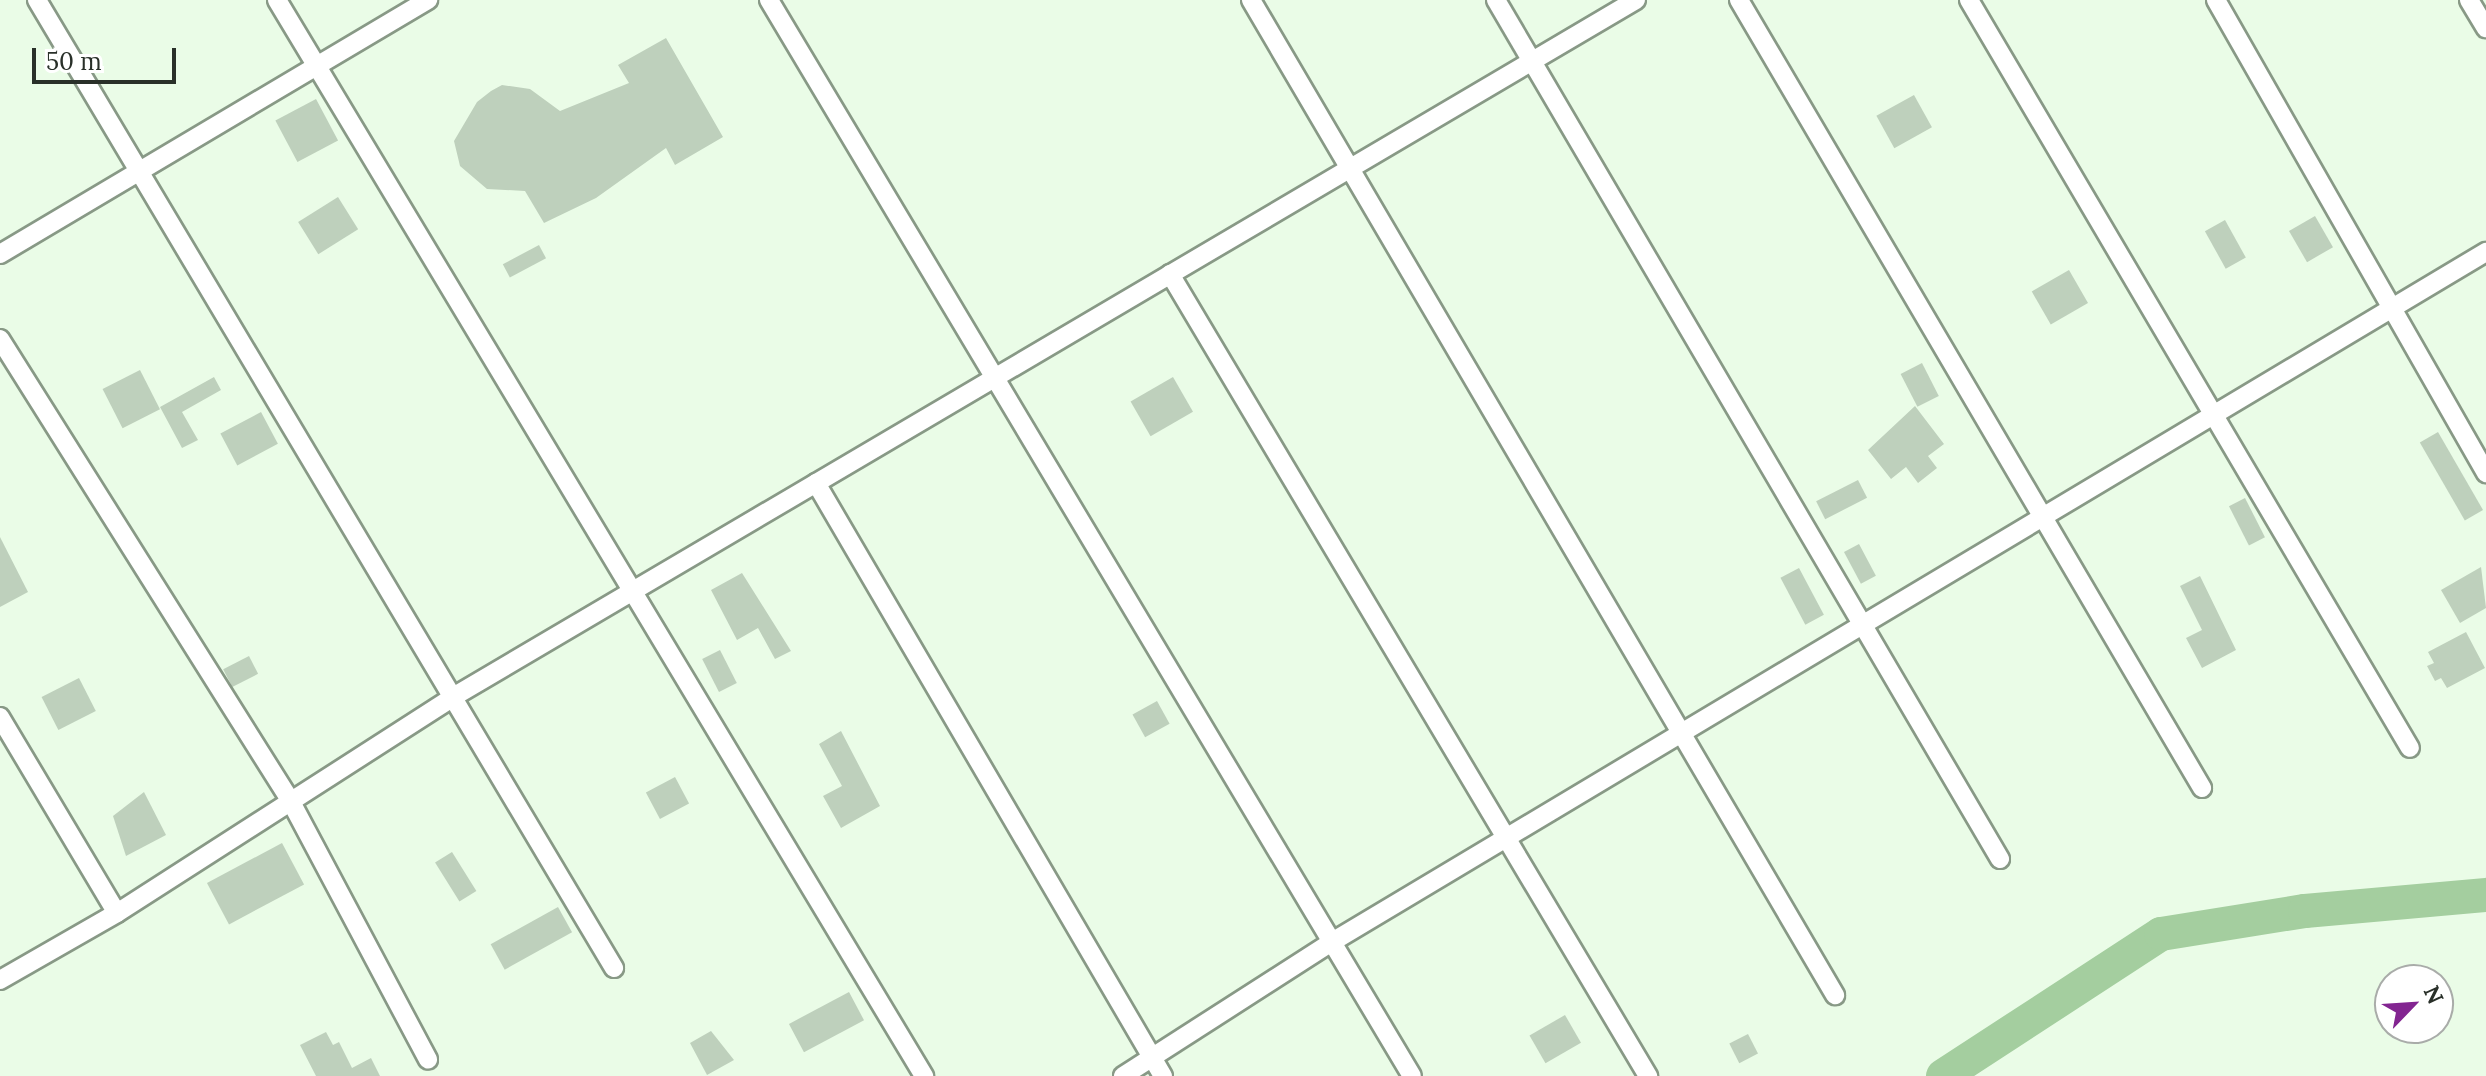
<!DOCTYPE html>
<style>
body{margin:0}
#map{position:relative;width:2486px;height:1076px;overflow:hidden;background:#eafce7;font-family:Lora,serif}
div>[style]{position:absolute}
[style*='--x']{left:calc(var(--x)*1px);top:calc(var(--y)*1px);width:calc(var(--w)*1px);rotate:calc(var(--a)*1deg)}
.river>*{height:34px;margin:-17px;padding:0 17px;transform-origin:17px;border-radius:17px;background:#a4ce9f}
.building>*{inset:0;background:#bed0bc;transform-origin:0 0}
.roads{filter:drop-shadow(2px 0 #889986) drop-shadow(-2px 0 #889986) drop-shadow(0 2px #889986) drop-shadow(0 -2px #889986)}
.street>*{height:18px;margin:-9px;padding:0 9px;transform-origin:9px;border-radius:9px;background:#fff}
span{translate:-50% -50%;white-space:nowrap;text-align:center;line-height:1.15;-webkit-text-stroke:6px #fff;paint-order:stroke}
.north{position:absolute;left:2374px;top:964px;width:80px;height:80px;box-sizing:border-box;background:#fff;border:2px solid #a9aca9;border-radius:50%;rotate:65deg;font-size:22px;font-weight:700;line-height:32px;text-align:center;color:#293029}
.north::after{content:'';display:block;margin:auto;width:28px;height:36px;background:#832591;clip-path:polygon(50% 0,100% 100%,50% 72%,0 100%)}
.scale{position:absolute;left:32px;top:48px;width:144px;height:36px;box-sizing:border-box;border:4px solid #293029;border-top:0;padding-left:10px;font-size:24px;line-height:28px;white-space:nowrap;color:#293029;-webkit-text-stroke:6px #fff;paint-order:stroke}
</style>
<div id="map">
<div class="river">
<i style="--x:1943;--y:1076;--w:260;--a:-33.1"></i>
<i style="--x:2161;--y:934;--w:146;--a:-9.1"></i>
<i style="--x:2305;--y:911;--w:182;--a:-5.1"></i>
</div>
<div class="building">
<i style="clip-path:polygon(666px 38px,723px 137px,675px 165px,666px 148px,596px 198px,544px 223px,525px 191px,487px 189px,460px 166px,454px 141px,477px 102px,491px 91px,502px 85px,530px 89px,560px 111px,629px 83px,618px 65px)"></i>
<i style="left:1914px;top:95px;width:37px;height:43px;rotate:61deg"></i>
<i style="left:316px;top:99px;width:47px;height:46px;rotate:62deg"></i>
<i style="left:338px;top:197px;width:38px;height:47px;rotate:58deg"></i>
<i style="left:2315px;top:216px;width:36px;height:30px;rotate:60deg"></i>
<i style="left:2225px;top:220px;width:43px;height:23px;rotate:61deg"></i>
<i style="left:539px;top:245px;width:15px;height:41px;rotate:62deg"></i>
<i style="left:2069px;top:270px;width:38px;height:43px;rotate:60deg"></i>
<i style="left:1922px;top:363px;width:37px;height:24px;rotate:63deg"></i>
<i style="left:140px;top:370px;width:44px;height:42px;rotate:63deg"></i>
<i style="clip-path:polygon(214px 377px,221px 390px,182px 412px,198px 440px,182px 448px,160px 407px)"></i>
<i style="left:1173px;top:377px;width:40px;height:49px;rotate:60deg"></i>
<i style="clip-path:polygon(1915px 406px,1944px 444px,1928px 456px,1937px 468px,1918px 483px,1906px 467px,1891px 479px,1868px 450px)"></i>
<i style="left:261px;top:412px;width:36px;height:46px;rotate:62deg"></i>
<i style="left:2438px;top:432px;width:90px;height:21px;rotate:60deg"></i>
<i style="left:1858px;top:480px;width:20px;height:47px;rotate:63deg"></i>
<i style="left:2245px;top:498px;width:44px;height:18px;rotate:63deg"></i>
<i style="clip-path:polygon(0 537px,28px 592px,0 607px)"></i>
<i style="left:1859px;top:544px;width:36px;height:17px;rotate:62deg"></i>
<i style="clip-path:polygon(2481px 567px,2486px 608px,2460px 623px,2441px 590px)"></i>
<i style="left:1799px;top:568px;width:53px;height:21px;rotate:62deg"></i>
<i style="clip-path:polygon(742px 573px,791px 651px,775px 659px,758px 628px,737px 640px,711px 590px)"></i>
<i style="clip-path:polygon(2200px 576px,2236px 650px,2202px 668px,2186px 638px,2202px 630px,2180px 586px)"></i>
<i style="clip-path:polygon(2466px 632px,2485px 668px,2447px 688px,2441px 678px,2435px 681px,2427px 666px,2434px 663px,2428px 652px)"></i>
<i style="left:720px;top:650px;width:37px;height:20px;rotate:63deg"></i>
<i style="left:249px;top:656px;width:20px;height:29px;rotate:63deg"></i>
<i style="left:79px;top:678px;width:37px;height:42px;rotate:63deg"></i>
<i style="left:1157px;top:701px;width:26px;height:28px;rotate:61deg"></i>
<i style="clip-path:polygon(841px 731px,880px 806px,841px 828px,823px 796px,842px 786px,819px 744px)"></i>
<i style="left:675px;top:777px;width:30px;height:33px;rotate:62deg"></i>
<i style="clip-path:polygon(144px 792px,166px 835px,126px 856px,113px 816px)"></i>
<i style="left:282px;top:843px;width:47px;height:85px;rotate:62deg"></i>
<i style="left:452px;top:852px;width:46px;height:20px;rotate:58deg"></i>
<i style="left:558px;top:907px;width:29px;height:77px;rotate:61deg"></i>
<i style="left:849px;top:992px;width:32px;height:68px;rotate:62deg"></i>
<i style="left:1565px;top:1015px;width:32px;height:41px;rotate:60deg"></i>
<i style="clip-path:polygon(711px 1031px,734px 1060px,707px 1075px,690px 1043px)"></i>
<i style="clip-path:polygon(326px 1032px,333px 1045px,339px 1042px,352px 1068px,371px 1058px,380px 1076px,316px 1076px,300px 1045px)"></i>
<i style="left:1748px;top:1034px;width:22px;height:21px;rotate:63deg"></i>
</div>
<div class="roads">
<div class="street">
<i style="--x:37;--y:0;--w:1127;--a:59.2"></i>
<i style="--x:277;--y:0;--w:1256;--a:58.98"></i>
<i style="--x:769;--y:0;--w:1253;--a:59.14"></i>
<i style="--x:1251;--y:0;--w:1154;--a:59.59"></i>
<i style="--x:1496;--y:0;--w:996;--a:59.6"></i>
<i style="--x:1739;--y:0;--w:914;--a:59.56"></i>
<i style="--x:1969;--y:0;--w:868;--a:59.48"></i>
<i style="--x:2216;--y:0;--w:545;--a:60.28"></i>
<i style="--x:2469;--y:0;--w:33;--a:59"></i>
<i style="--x:0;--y:254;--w:498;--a:-30.7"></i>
<i style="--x:1170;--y:274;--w:934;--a:59.2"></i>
<i style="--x:0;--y:339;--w:545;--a:57.83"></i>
<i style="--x:290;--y:800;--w:294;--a:62"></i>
<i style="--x:816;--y:483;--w:687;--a:59.67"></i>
<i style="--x:0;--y:717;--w:228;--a:59.2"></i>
<i style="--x:0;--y:980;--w:135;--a:-29.8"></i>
<i style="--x:117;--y:913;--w:399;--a:-32.7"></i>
<i style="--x:453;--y:697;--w:1373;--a:-30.51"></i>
<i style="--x:1123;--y:1076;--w:248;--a:-32.7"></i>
<i style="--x:1332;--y:942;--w:1345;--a:-30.88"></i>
</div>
</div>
<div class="north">N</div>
<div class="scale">50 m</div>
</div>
